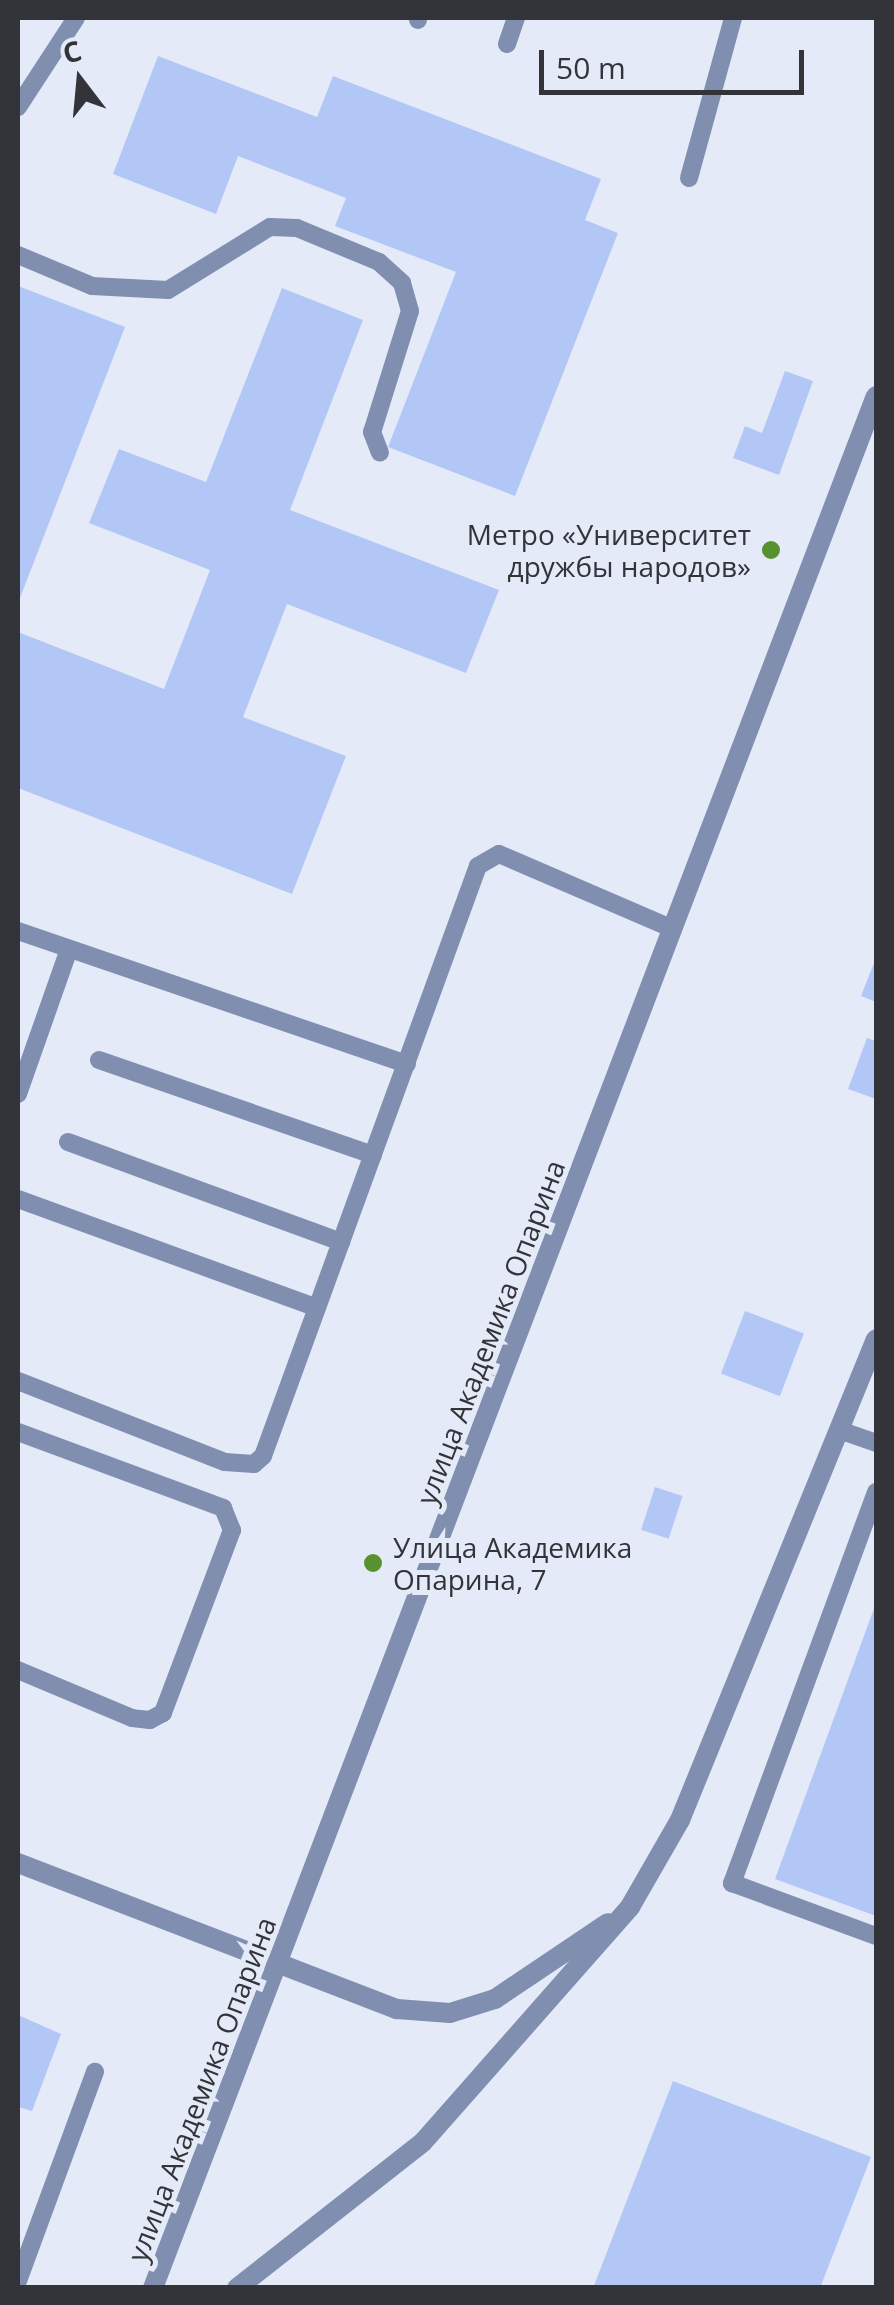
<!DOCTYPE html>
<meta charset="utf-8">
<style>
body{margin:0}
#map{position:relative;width:894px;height:2305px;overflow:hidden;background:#e4eaf7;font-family:"Open Sans",sans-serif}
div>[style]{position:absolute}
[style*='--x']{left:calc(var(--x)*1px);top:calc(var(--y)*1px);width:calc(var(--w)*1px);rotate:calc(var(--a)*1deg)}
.building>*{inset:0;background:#b3c7f7;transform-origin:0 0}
.service>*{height:18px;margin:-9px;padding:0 9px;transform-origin:9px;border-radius:9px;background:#808fb0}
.minor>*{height:20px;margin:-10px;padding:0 10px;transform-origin:10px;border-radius:10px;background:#808fb0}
.dots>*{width:28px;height:28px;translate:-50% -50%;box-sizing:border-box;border:5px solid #e4eaf7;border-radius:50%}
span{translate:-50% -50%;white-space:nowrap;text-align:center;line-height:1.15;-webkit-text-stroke:10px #e4eaf7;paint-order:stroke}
.poi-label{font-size:28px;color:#323439}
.right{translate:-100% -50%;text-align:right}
.left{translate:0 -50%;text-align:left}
.street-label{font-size:28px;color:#323439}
.frame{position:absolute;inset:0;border:20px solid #323439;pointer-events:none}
.north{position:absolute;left:30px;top:30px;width:100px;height:100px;-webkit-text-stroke:8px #e4eaf7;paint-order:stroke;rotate:344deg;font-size:28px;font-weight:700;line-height:40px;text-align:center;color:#323439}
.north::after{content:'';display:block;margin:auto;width:35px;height:45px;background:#323439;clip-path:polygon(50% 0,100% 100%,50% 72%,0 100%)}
.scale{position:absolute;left:539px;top:50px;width:265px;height:45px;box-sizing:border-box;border:5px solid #323439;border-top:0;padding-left:12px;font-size:30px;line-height:35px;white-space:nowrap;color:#323439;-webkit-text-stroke:8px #e4eaf7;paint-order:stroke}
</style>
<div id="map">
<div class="building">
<i style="clip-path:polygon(158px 56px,317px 117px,333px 76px,601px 179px,585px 220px,618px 233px,515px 496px,388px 447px,456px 272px,335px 226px,346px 198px,238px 156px,216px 214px,113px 174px)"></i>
<i style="clip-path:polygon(18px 286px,125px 327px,18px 603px)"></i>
<i style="clip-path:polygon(282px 288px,363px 320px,290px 510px,499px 590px,466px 673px,287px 604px,243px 717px,346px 756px,292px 894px,18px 788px,18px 632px,164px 689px,210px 570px,89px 523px,119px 449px,206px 482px)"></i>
<i style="clip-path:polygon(785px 371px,813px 381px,779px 475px,733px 458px,745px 426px,762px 433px)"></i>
<i style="clip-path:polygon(876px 958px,876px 1002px,861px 996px)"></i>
<i style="clip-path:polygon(867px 1038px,876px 1041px,876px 1099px,848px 1089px)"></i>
<i style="left:745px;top:1311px;width:63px;height:67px;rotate:21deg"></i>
<i style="left:655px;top:1487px;width:29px;height:45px;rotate:18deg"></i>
<i style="clip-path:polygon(876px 1603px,876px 1916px,775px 1879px)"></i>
<i style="clip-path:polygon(18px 2015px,61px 2034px,32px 2111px,18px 2107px)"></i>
<i style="clip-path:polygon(673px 2081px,871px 2157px,820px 2288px,593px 2288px)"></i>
</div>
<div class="service">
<i style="--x:418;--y:20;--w:2;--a:-90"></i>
<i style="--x:507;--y:44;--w:28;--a:-71"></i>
<i style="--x:18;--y:107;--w:106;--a:-56.9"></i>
<i style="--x:689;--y:178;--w:166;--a:-74.6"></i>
<i style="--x:18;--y:255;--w:80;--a:22.7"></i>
<i style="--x:92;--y:286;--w:76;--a:3"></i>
<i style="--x:168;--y:290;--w:120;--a:-31.7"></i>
<i style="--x:270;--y:227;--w:27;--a:2"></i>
<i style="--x:297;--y:228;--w:89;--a:22.5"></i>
<i style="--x:379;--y:262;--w:31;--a:42"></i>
<i style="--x:402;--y:283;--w:29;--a:74"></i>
<i style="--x:410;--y:311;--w:127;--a:107.4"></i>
<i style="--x:372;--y:432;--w:22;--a:69"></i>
<i style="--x:18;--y:931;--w:411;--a:18.9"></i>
<i style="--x:99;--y:1060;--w:290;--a:19.1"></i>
<i style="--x:18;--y:1094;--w:151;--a:-70.6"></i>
<i style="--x:68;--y:1142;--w:291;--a:20.1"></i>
<i style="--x:18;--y:1199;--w:318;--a:20"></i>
<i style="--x:18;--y:1381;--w:222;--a:21.4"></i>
<i style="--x:225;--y:1462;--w:29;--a:4"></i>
<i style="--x:254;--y:1464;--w:12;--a:-42"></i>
<i style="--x:263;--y:1456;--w:628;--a:-69.98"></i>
<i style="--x:478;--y:866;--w:24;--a:-30"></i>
<i style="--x:499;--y:854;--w:189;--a:23.3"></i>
<i style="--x:839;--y:1430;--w:39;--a:19"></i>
<i style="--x:18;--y:1432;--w:219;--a:20.3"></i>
<i style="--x:223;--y:1508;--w:24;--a:68"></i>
<i style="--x:232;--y:1530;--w:196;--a:110.7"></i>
<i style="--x:163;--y:1713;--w:15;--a:152"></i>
<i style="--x:150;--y:1720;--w:18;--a:-174"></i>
<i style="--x:132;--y:1718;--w:124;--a:-157.2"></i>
<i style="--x:876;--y:1492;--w:417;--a:110.2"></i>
<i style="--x:732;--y:1883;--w:153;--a:20.2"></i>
<i style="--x:18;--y:2281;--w:223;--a:-69.8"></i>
</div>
<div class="minor">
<i style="--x:18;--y:1863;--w:406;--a:21.1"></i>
<i style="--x:397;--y:2009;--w:53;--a:4.3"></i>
<i style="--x:450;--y:2013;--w:47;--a:-17.3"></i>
<i style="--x:495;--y:1999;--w:136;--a:-33.9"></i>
<i style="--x:153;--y:2288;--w:2025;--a:-69.09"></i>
<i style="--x:237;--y:2288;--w:236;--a:-38.1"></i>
<i style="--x:423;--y:2142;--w:313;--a:-48.6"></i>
<i style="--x:630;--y:1907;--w:100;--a:-60.1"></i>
<i style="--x:680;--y:1820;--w:519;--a:-67.83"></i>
</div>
<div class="dots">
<i style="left:771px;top:550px;background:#589230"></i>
<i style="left:373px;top:1563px;background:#589230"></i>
</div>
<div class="poi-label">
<span class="right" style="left:751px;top:550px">Метро «Университет<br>дружбы народов»</span>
<span class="left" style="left:393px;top:1563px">Улица Академика<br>Опарина, 7</span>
</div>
<div class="street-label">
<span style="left:490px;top:1332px;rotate:-69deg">улица Академика Опарина</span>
<span style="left:201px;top:2089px;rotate:-69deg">улица Академика Опарина</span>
</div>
<div class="frame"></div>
<div class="north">С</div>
<div class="scale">50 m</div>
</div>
